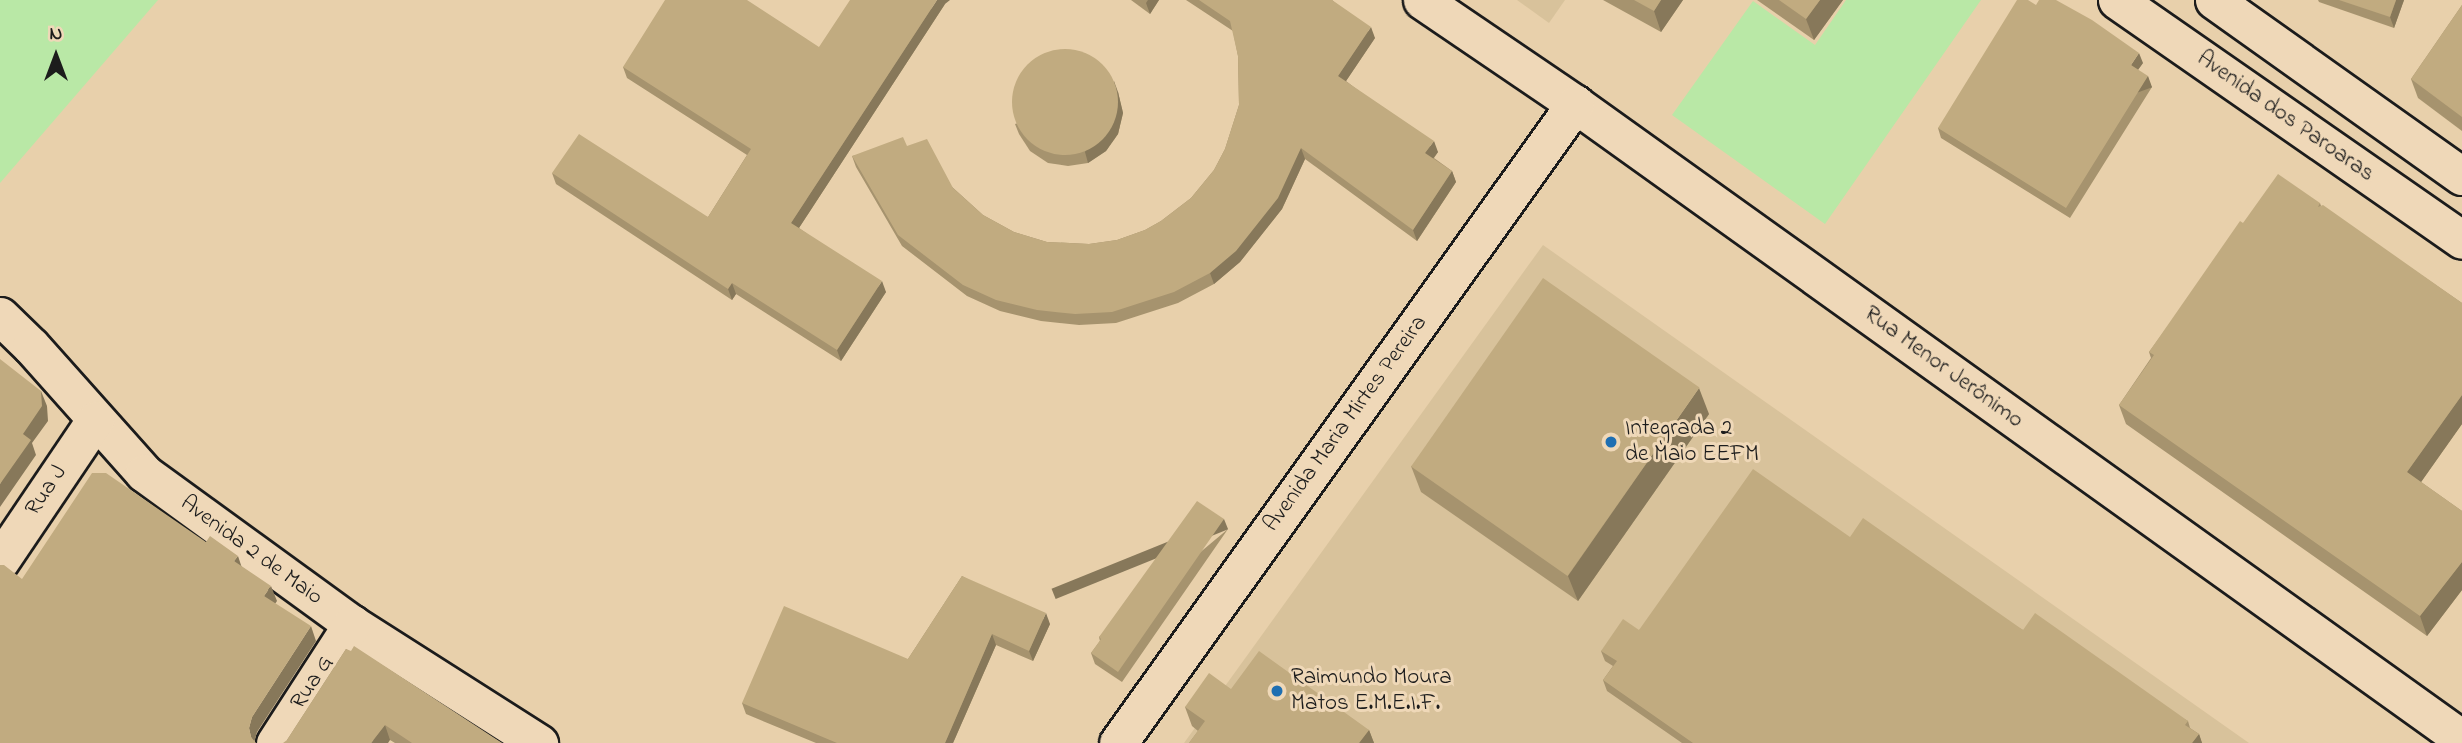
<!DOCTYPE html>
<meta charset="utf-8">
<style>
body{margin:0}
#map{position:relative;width:2462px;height:743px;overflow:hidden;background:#e8d0ab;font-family:"Indie Flower",sans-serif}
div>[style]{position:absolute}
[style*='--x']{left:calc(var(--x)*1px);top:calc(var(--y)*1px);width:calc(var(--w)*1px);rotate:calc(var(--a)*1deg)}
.built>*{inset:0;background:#d8c29b}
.green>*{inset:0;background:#b9e8a6}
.roads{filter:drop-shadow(2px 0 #1c1c1c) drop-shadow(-2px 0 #1c1c1c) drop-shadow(0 2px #1c1c1c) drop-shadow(0 -2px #1c1c1c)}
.street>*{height:37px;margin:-18.5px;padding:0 18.5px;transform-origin:18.5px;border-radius:18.5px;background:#efd8b8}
.wall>*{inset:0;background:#a6936e}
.shaded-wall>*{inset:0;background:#87785a;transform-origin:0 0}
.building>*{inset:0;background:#c1ab80;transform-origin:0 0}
.round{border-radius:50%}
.dots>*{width:19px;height:19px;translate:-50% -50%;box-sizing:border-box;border:4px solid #efd8b8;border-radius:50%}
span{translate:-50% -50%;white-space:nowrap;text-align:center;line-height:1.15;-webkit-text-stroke:6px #efd8b8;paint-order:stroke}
.street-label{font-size:23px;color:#1c1c1c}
.poi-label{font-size:23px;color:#1c1c1c}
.left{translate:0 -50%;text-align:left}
.north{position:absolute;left:21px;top:21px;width:70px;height:70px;-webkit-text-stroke:5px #efd8b8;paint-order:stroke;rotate:0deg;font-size:19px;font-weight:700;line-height:28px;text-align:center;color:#1c1c1c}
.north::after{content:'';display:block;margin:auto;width:24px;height:32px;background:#1c1c1c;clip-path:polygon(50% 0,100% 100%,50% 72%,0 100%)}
</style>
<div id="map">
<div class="built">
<i style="clip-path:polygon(1517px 0,1565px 0,1549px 23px)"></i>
<i style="clip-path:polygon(1543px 245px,2249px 743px,1184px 743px)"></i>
</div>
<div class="green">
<i style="clip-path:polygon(0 0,158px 0,0 183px)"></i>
<i style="clip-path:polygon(1846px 0,1981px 0,1825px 224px,1672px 115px,1753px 1px,1815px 45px)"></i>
</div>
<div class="roads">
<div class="street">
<i style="--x:1422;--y:0;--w:185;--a:34.2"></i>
<i style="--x:1575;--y:104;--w:1091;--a:35.6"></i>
<i style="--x:2117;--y:0;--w:420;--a:34.8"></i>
<i style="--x:2214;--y:0;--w:304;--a:35.4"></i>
<i style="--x:0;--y:316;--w:43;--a:44.1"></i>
<i style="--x:31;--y:346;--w:170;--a:48.3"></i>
<i style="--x:144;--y:473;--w:257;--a:36"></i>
<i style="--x:352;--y:624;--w:222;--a:32.5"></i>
<i style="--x:0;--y:561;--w:170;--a:-56"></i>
<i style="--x:275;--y:743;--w:142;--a:-57.1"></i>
<i style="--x:1118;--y:743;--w:786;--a:-54.43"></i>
</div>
</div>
<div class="wall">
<i style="clip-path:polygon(1131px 0,1159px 0,1150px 14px)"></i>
<i style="clip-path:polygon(1186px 0,1332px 0,1375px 38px,1346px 81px,1438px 152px,1434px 158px,1452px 171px,1456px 182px,1417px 241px,1305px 159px,1282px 209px,1240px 262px,1214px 284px,1178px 303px,1116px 323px,1079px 325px,1041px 321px,1000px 311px,967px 296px,902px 246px,856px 167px,852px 156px,907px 146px,983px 215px,1014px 232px,1047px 242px,1089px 244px,1117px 240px,1145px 230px,1161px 221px,1191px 198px,1214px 170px,1225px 149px,1239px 105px,1238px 56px,1233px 31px)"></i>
<i style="clip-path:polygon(1603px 0,1683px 0,1661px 32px)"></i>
<i style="clip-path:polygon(1757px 0,1843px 0,1814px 40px)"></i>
<i style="clip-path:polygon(2318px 0,2404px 0,2394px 28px,2319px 2px)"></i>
<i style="clip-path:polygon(945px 4px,799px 228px,886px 292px,841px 361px,736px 294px,732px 300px,556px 184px,552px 173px,708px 217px,747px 155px,627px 78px,623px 67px,819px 47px)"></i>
<i style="clip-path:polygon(2462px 5px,2462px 131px,2418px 98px,2411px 79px)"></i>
<i style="clip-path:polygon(2143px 63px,2138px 70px,2152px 87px,2070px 218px,1941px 138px,1938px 128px)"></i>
<i style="clip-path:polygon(1118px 92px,1123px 113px,1118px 134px,1106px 151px,1088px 163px,1068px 166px,1048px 163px,1030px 151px,1019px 134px,1015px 124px)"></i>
<i style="clip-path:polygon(2320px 203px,2321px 206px,2462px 303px,2462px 424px,2421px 482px,2462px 511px,2462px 590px,2427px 636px,2126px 424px,2119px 405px,2151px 358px,2149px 352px,2243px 223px)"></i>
<i style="clip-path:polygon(1709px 414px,1578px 601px,1421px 492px,1411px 466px)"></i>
<i style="clip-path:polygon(1228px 529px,1122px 682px,1095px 664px,1091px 653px,1100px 641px,1099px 637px)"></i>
<i style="clip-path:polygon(1850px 537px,2023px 630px,2188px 721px,2190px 728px,2199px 734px,2202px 743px,1682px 743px,1607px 691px,1603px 680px,1613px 666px,1605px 661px,1601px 651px,1639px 630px)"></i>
<i style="clip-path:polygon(962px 576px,1050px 624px,1033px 661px,996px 645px,953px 743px,816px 743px,746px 714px,742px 703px,908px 659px)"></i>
<i style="clip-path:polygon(346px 649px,502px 743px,395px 743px,390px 740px,287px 740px)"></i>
<i style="clip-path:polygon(1231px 689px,1369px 730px,1374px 743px,1189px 743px,1198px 731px,1192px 726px,1185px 707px)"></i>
</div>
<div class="shaded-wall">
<i style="clip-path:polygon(937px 0,950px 0,945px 4px,795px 234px,791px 223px)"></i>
<i style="clip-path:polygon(1148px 0,1159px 0,1150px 14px,1146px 3px)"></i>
<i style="clip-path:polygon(1661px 0,1683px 0,1661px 32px,1654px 11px)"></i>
<i style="clip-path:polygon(1820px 0,1843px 0,1814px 40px,1806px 19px)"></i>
<i style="clip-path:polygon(2396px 0,2404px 0,2394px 28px,2390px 17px)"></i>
<i style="clip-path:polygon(1371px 27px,1375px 38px,1342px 87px,1338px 76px)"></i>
<i style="clip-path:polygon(2139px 53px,2143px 63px,2134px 75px,2131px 65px)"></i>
<i style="left:2148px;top:76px;width:12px;height:155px;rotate:70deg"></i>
<i style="clip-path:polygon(1114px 81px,1118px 92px,1123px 113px,1118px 134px,1106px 151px,1088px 163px,1085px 152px)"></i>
<i style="clip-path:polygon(1434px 141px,1438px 152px,1429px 164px,1425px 153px)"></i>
<i style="clip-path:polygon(1301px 148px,1305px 159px,1282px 209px,1240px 262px,1214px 284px,1210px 273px)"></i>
<i style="clip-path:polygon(1452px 171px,1456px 182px,1417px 241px,1413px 230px)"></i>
<i style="clip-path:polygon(882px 281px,886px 292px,841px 361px,837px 350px)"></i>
<i style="clip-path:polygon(732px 283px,736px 294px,732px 300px,728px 289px)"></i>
<i style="clip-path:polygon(1699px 388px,1709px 414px,1578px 601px,1568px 576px)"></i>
<i style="clip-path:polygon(41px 391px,47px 406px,48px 421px,32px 443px,36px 455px,0 507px,0 484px)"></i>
<i style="clip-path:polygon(2462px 395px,2462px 424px,2414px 492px,2407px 472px)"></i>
<i style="left:1224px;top:519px;width:11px;height:186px;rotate:68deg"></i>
<i style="clip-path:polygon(238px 556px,243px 571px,234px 561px)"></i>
<i style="clip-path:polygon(2462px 562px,2462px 590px,2427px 636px,2420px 616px)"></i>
<i style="clip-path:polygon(271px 586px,277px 601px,270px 611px,264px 596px)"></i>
<i style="clip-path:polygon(1046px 613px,1050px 624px,1033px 661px,1029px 651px)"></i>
<i style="clip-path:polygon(311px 626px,316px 641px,257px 732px,254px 743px,251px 737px,249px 728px,252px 717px)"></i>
<i style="clip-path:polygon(992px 634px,996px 645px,953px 743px,945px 743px)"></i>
<i style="clip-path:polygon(385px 725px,390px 740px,388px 743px,371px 743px)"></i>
<i style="clip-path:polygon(1369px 730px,1374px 743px,1359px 743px)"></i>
<i style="clip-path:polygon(2199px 734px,2202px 743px,2192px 743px)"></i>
</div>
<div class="building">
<i style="clip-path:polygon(665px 0,747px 0,819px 47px,850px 0,937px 0,791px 223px,882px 281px,837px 350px,732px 283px,728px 289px,552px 173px,579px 134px,708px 217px,751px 149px,623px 67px)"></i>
<i style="clip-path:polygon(1199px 0,1332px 0,1371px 27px,1338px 76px,1434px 141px,1425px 153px,1452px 171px,1413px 230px,1301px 148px,1278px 198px,1236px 251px,1210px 273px,1174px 292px,1112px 312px,1075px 314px,1037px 310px,996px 300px,963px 285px,898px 235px,852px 156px,903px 137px,907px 146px,927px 139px,953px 188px,983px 215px,1014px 232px,1047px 242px,1089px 244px,1117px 240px,1145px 230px,1161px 221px,1191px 198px,1214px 170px,1225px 149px,1239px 105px,1238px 56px,1230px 21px)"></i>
<i style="clip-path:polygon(1634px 0,1661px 0,1654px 11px)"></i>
<i style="clip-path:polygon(1779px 0,1820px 0,1806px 19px)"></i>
<i style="clip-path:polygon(2017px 0,2028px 0,2036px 5px,2039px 0,2056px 0,2092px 20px,2139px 53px,2131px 65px,2148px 76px,2066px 208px,1938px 128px)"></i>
<i style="clip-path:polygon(2339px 0,2396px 0,2390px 17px)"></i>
<i style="clip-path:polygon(2462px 5px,2462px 117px,2411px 79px)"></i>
<i class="round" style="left:1012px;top:49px;width:106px;height:106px"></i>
<i style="clip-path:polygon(2278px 174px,2320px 203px,2318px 207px,2323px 205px,2462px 303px,2462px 395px,2407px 472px,2462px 511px,2462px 562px,2420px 616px,2119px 405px,2154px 355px,2149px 352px,2240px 221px,2243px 223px)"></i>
<i style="left:1543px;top:278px;width:191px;height:230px;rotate:35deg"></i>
<i style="clip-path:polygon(0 359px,41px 391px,42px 406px,23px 434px,31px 440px,0 484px)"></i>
<i style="clip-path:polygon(1753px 469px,1850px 537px,1863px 518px,2023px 630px,2035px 613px,2188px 721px,2185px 725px,2199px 734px,2192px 743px,1693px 743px,1603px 680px,1617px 661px,1601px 651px,1623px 619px,1639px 630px)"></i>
<i style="clip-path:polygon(92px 473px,106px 473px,206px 542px,210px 536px,238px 556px,234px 561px,271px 586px,264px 596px,311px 626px,252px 717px,249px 728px,251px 737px,256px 743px,0 743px,0 565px,4px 565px,22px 579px)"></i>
<i style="clip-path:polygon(1197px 501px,1224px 519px,1118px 672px,1091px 653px,1101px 639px,1099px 637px)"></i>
<i style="clip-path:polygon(962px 576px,1046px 613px,1029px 651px,992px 634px,945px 743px,837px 743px,742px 703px,784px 606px,908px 659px)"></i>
<i style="clip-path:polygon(354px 646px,502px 743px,412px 743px,385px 725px,371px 743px,283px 743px,287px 740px,346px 649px,351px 651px)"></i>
<i style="clip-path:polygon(1259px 651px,1369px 730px,1359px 743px,1189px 743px,1205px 721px,1185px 707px,1209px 673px,1231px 689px)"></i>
</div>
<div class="dots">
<i style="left:1611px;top:442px;background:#1f6fb2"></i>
<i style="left:1277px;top:691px;background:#1f6fb2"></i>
</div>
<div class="street-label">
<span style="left:2285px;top:117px;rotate:35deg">Avenida dos Paroaras</span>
<span style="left:1943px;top:368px;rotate:36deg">Rua Menor Jerônimo</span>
<span style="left:1346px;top:424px;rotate:-54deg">Avenida Maria Mirtes Pereira</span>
<span style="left:47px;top:491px;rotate:-56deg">Rua J</span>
<span style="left:251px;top:551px;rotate:36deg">Avenida 2 de Maio</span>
<span style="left:313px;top:683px;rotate:-57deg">Rua G</span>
</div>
<div class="poi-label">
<span class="left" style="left:1625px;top:442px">Integrada 2<br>de Maio EEFM</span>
<span class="left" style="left:1291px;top:691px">Raimundo Moura<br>Matos E.M.E.I.F.</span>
</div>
<div class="north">N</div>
</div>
